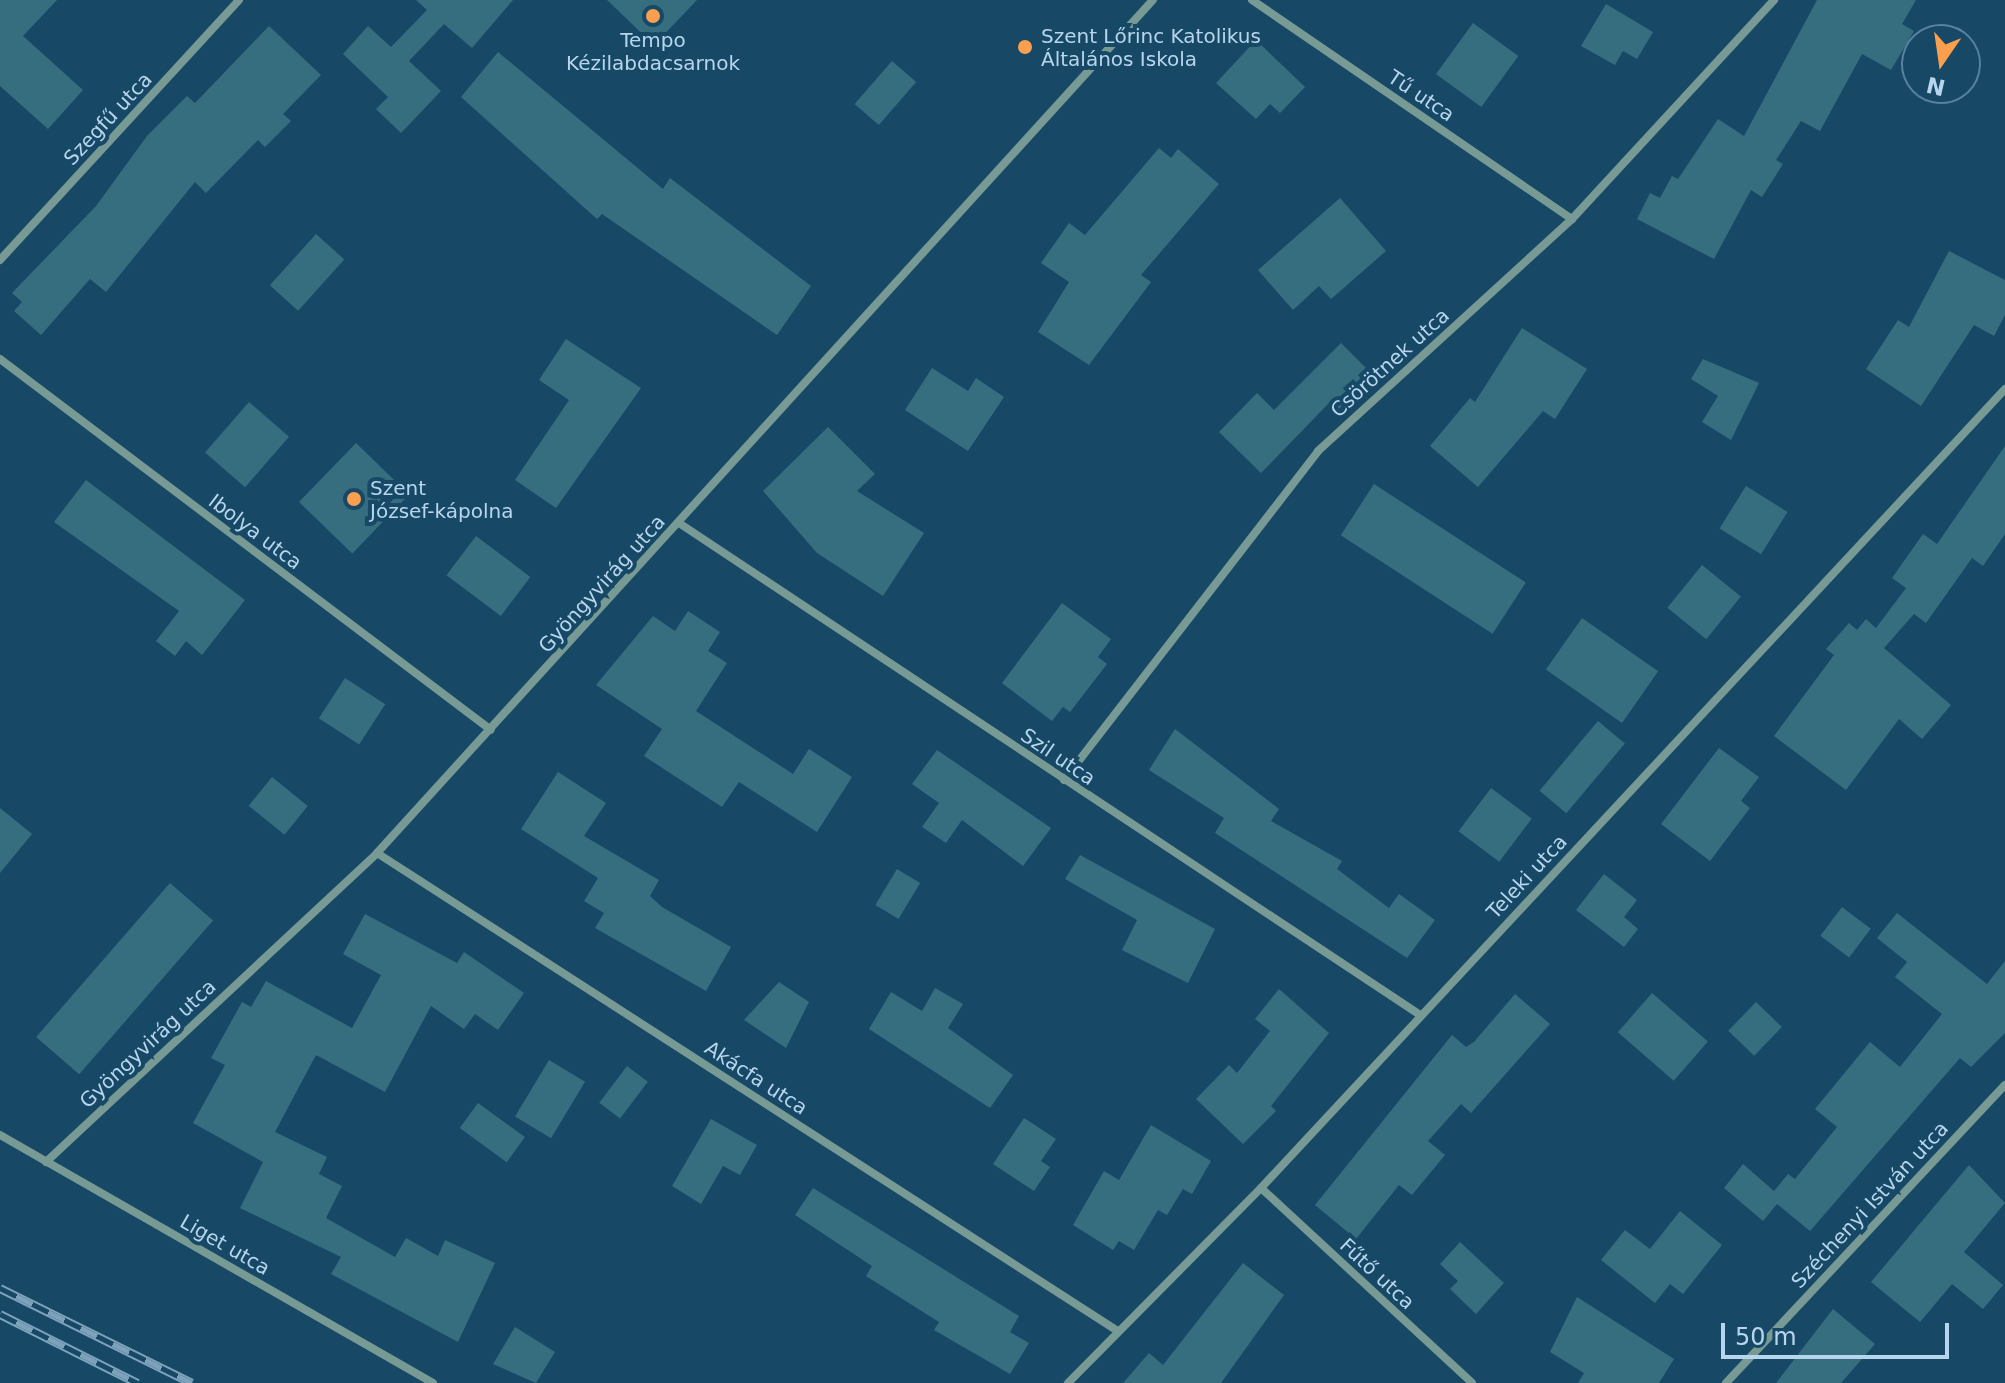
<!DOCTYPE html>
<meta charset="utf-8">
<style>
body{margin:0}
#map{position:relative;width:2005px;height:1383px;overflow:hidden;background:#174967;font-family:"DejaVu Sans",sans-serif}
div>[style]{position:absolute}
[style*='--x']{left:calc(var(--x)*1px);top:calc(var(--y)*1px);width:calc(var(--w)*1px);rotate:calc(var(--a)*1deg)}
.building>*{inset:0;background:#366e7f;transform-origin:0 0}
.street>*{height:8px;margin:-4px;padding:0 4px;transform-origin:4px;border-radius:4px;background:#779b94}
.rail>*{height:9px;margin-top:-4.5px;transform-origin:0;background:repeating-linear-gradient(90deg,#174967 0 18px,#7da3bc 0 36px);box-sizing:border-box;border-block:2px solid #7da3bc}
.dots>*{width:22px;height:22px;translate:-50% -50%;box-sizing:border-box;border:4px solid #174967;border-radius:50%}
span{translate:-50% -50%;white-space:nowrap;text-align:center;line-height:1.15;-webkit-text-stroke:8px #174967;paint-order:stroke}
.poi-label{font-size:20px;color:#b7d6ed}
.left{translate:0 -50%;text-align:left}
.street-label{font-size:20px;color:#b7d6ed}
.north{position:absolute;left:1901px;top:24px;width:80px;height:80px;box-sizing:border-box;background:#174967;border:2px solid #57819d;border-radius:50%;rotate:193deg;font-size:22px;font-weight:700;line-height:32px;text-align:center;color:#b7d6ed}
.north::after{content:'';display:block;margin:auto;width:28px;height:36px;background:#f99f4d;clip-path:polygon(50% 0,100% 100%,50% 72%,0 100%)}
.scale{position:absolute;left:1721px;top:1323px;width:228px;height:36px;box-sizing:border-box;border:4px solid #b7d6ed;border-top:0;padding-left:10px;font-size:24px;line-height:28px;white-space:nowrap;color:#b7d6ed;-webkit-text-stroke:6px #174967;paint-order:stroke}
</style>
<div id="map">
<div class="building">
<i style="clip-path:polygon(0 0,57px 0,23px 36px,83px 90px,48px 129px,0 86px)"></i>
<i style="clip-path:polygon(416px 0,513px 0,472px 48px,444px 24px,409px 61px,441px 91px,401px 133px,376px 109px,388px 97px,343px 54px,368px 26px,391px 47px,427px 10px)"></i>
<i style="clip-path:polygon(607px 0,697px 0,654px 45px)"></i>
<i style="clip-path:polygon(1817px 0,1916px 0,1902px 24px,1914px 31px,1891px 70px,1862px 54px,1820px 131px,1801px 121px,1776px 160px,1783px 164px,1762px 197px,1751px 190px,1714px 259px,1637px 219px,1650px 193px,1660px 198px,1672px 176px,1678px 179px,1718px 119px,1744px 136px)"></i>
<i style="clip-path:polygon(1606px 4px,1653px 32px,1637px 59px,1623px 51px,1615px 65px,1581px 46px)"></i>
<i style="left:1473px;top:23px;width:56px;height:63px;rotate:36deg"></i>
<i style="clip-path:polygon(269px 26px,321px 75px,283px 114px,291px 121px,265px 147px,258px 140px,206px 193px,195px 182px,106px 292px,90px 279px,41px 335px,14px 311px,22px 302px,12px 293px,96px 206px,147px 136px,187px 96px,195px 103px)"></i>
<i style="clip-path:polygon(1256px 40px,1305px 87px,1280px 113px,1270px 104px,1256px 119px,1216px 83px)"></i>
<i style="clip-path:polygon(498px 52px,663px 189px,670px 178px,811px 286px,777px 335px,602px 214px,597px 219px,461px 97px)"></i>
<i style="left:892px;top:61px;width:32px;height:57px;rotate:41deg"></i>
<i style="clip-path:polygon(1159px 148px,1171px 158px,1178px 149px,1219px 184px,1141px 275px,1151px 282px,1089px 365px,1038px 332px,1069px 282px,1041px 263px,1069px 223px,1085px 235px)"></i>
<i style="clip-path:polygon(1340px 198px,1386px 251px,1331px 299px,1319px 286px,1293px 310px,1258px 270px)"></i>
<i style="left:316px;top:234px;width:38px;height:69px;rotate:42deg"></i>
<i style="clip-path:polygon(1949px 251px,2005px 280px,2005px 315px,1994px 336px,1974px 325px,1921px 406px,1866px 369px,1898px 320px,1909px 327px)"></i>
<i style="clip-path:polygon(1522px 328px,1587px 369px,1555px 419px,1543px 411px,1478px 487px,1430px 446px,1470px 398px,1475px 402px)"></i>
<i style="clip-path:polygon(566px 339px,641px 388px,556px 508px,515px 480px,569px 400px,539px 380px)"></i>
<i style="clip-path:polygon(1341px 343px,1373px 375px,1338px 410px,1330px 402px,1261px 473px,1219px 432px,1257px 393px,1274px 410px)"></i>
<i style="clip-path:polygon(1703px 359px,1759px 383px,1731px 440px,1702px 422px,1718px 396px,1691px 379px)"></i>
<i style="clip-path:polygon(932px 368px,968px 391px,976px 378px,1004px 397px,968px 451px,905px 410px)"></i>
<i style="left:249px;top:402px;width:53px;height:67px;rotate:41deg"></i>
<i style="clip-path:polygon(828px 427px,875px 474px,857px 491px,924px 533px,883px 596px,817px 553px,763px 491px)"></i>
<i style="left:356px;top:443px;width:74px;height:82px;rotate:44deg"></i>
<i style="clip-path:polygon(2005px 446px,2005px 534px,1983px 566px,1972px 558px,1926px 623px,1914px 614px,1884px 648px,1951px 705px,1922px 739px,1899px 719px,1846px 790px,1774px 736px,1834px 655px,1826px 649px,1849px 623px,1857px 630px,1866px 619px,1876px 628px,1906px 588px,1892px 578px,1923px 534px,1937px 544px)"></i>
<i style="clip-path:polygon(86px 480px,245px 600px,202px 655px,186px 641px,175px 656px,156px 641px,179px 611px,54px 522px)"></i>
<i style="left:1374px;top:484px;width:181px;height:61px;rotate:33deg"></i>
<i style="left:1746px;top:486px;width:49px;height:50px;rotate:32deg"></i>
<i style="left:476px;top:536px;width:68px;height:49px;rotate:37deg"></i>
<i style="left:1702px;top:565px;width:50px;height:55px;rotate:39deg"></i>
<i style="clip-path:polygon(1062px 603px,1111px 639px,1098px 657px,1107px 664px,1070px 712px,1063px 707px,1052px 721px,1002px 683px)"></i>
<i style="clip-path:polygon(688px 611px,720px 632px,708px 651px,727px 663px,696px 711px,793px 774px,809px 749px,852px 777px,817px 832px,739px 782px,722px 807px,644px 756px,662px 729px,596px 685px,653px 616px,675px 631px)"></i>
<i style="left:1582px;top:618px;width:93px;height:63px;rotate:35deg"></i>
<i style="left:345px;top:678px;width:48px;height:48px;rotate:33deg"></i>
<i style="left:1598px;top:721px;width:35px;height:91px;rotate:40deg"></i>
<i style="clip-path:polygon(1175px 729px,1279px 809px,1271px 821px,1342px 861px,1337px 869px,1389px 908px,1399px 894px,1435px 920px,1407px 958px,1215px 833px,1224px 818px,1149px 770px)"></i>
<i style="clip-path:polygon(1719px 748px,1759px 777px,1741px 801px,1750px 808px,1710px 861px,1661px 824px)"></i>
<i style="clip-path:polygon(937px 750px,1051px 828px,1023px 866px,962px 820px,946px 843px,922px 827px,939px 803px,912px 784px)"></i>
<i style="clip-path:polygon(558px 772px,606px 803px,584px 836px,659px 880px,650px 896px,662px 907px,731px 947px,706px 991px,595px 928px,604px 913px,584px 901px,598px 878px,521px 829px)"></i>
<i style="left:272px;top:777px;width:46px;height:37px;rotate:39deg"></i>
<i style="left:1491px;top:788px;width:51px;height:54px;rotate:37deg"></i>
<i style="clip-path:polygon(0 808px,32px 834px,0 873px)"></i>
<i style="clip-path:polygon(1080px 855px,1215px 929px,1188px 983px,1122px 950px,1137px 920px,1065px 879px)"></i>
<i style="left:897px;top:869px;width:27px;height:42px;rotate:31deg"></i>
<i style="clip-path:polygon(1604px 874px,1637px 900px,1624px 917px,1638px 929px,1624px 947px,1576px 910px)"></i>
<i style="left:170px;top:883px;width:57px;height:204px;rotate:41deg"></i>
<i style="left:1842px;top:907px;width:36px;height:36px;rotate:37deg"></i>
<i style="clip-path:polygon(1897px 913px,1987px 984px,2005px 961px,2005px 1033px,1971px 1067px,1960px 1058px,1810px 1231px,1777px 1204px,1763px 1221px,1724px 1188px,1743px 1164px,1774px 1191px,1788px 1174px,1795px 1179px,1837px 1127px,1815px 1109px,1870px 1042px,1900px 1067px,1942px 1014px,1895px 977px,1907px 962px,1877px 938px)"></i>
<i style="clip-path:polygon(365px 914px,457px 963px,464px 952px,524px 993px,498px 1030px,475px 1014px,464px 1029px,431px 1006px,385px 1092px,316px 1055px,275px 1132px,327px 1157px,319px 1174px,342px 1186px,326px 1218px,395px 1257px,406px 1238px,438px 1256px,445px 1240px,495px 1263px,458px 1342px,331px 1274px,341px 1257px,240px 1208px,263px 1162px,193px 1123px,225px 1065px,211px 1058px,242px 1002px,251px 1007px,266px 981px,352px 1028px,381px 975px,343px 954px)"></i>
<i style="clip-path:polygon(779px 982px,809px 1002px,786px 1048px,744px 1020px)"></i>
<i style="clip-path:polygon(935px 988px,963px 1004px,948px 1028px,1013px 1075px,990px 1108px,869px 1029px,891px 992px,922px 1011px)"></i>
<i style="clip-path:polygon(1279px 989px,1329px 1033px,1271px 1106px,1276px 1111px,1243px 1144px,1196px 1099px,1229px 1065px,1237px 1073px,1270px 1031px,1255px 1019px)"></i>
<i style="left:1652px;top:993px;width:74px;height:52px;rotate:41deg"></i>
<i style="clip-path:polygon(1515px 994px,1550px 1024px,1471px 1113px,1461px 1104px,1428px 1141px,1445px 1155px,1412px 1195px,1399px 1185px,1356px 1239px,1315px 1205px,1452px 1035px,1466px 1047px,1474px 1042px)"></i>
<i style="left:1756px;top:1002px;width:36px;height:40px;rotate:44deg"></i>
<i style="left:549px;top:1060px;width:42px;height:66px;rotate:31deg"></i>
<i style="left:627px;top:1066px;width:26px;height:46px;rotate:37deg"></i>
<i style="left:478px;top:1103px;width:58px;height:31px;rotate:36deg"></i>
<i style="clip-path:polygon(1024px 1118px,1056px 1139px,1041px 1161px,1050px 1167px,1034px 1191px,993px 1164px)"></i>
<i style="clip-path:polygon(711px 1119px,757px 1145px,740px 1175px,723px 1166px,701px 1204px,672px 1186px)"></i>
<i style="clip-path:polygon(1151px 1125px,1211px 1161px,1192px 1194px,1183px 1189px,1167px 1215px,1158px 1210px,1134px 1250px,1119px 1241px,1113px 1250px,1073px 1225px,1104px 1171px,1119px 1180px)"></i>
<i style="clip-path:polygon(1969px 1165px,2005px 1203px,1964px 1252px,2003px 1285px,1983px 1309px,1952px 1284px,1920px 1322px,1871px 1282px)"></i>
<i style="clip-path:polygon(813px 1188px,1019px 1316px,1010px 1332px,1029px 1343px,1010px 1374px,934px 1330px,939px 1322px,866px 1276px,872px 1266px,795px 1215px)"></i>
<i style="clip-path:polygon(1680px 1211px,1722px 1245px,1683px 1294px,1670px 1284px,1655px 1303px,1601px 1260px,1625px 1230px,1650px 1249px)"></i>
<i style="clip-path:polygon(1460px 1242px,1504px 1283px,1476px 1314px,1450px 1289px,1458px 1281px,1440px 1264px)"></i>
<i style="clip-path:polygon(1243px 1263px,1284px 1295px,1221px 1383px,1123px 1383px,1149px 1353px,1163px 1365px)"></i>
<i style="clip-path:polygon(1577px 1297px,1674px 1359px,1659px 1383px,1578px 1383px,1584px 1373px,1550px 1352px)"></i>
<i style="clip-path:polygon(1833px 1309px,1875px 1344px,1841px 1383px,1776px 1383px)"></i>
<i style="clip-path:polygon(515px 1327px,555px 1352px,536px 1383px,493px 1364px)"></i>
</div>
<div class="street">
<i style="--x:1252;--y:0;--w:388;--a:34.4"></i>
<i style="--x:0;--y:260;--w:353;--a:-47.4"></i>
<i style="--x:0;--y:359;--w:615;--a:37.07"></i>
<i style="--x:679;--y:523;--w:889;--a:33.58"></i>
<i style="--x:1064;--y:780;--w:416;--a:-52.3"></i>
<i style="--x:1318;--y:451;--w:344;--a:-42.4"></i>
<i style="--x:1572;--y:219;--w:298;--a:-47.3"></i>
<i style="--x:377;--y:853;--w:880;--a:32.84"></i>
<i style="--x:0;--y:1135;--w:499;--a:29.8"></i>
<i style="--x:46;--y:1162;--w:453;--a:-43"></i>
<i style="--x:377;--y:853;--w:1153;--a:-47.71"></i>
<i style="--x:1261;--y:1188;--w:287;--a:42.7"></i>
<i style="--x:1068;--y:1383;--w:274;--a:-45.3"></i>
<i style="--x:1261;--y:1188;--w:1092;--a:-47.04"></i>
<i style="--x:1726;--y:1383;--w:408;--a:-46.9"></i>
</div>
<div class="rail">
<i style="--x:0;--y:1288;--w:214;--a:26.3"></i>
<i style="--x:0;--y:1314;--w:154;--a:26.6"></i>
</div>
<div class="dots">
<i style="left:653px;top:16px;background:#f99f4d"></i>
<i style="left:1025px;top:47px;background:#f99f4d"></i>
<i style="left:354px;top:499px;background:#f99f4d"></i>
</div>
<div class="poi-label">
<span class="left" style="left:1041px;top:48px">Szent Lőrinc Katolikus<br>Általános Iskola</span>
<span style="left:653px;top:52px">Tempo<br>Kézilabdacsarnok</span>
<span class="left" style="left:370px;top:500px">Szent<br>József-kápolna</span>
</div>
<div class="street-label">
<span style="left:1421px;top:96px;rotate:34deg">Tű utca</span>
<span style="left:108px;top:119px;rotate:-47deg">Szegfű utca</span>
<span style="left:1390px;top:363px;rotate:-42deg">Csörötnek utca</span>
<span style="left:255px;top:532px;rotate:37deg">Ibolya utca</span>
<span style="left:602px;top:584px;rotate:-48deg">Gyöngyvirág utca</span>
<span style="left:1058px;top:757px;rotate:34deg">Szil utca</span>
<span style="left:1527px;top:877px;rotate:-47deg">Teleki utca</span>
<span style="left:148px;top:1044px;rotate:-43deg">Gyöngyvirág utca</span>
<span style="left:756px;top:1078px;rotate:33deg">Akácfa utca</span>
<span style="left:1870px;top:1205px;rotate:-47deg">Széchenyi István utca</span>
<span style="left:225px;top:1245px;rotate:30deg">Liget utca</span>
<span style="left:1377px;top:1274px;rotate:43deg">Fűtő utca</span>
</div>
<div class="north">N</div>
<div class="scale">50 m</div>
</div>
